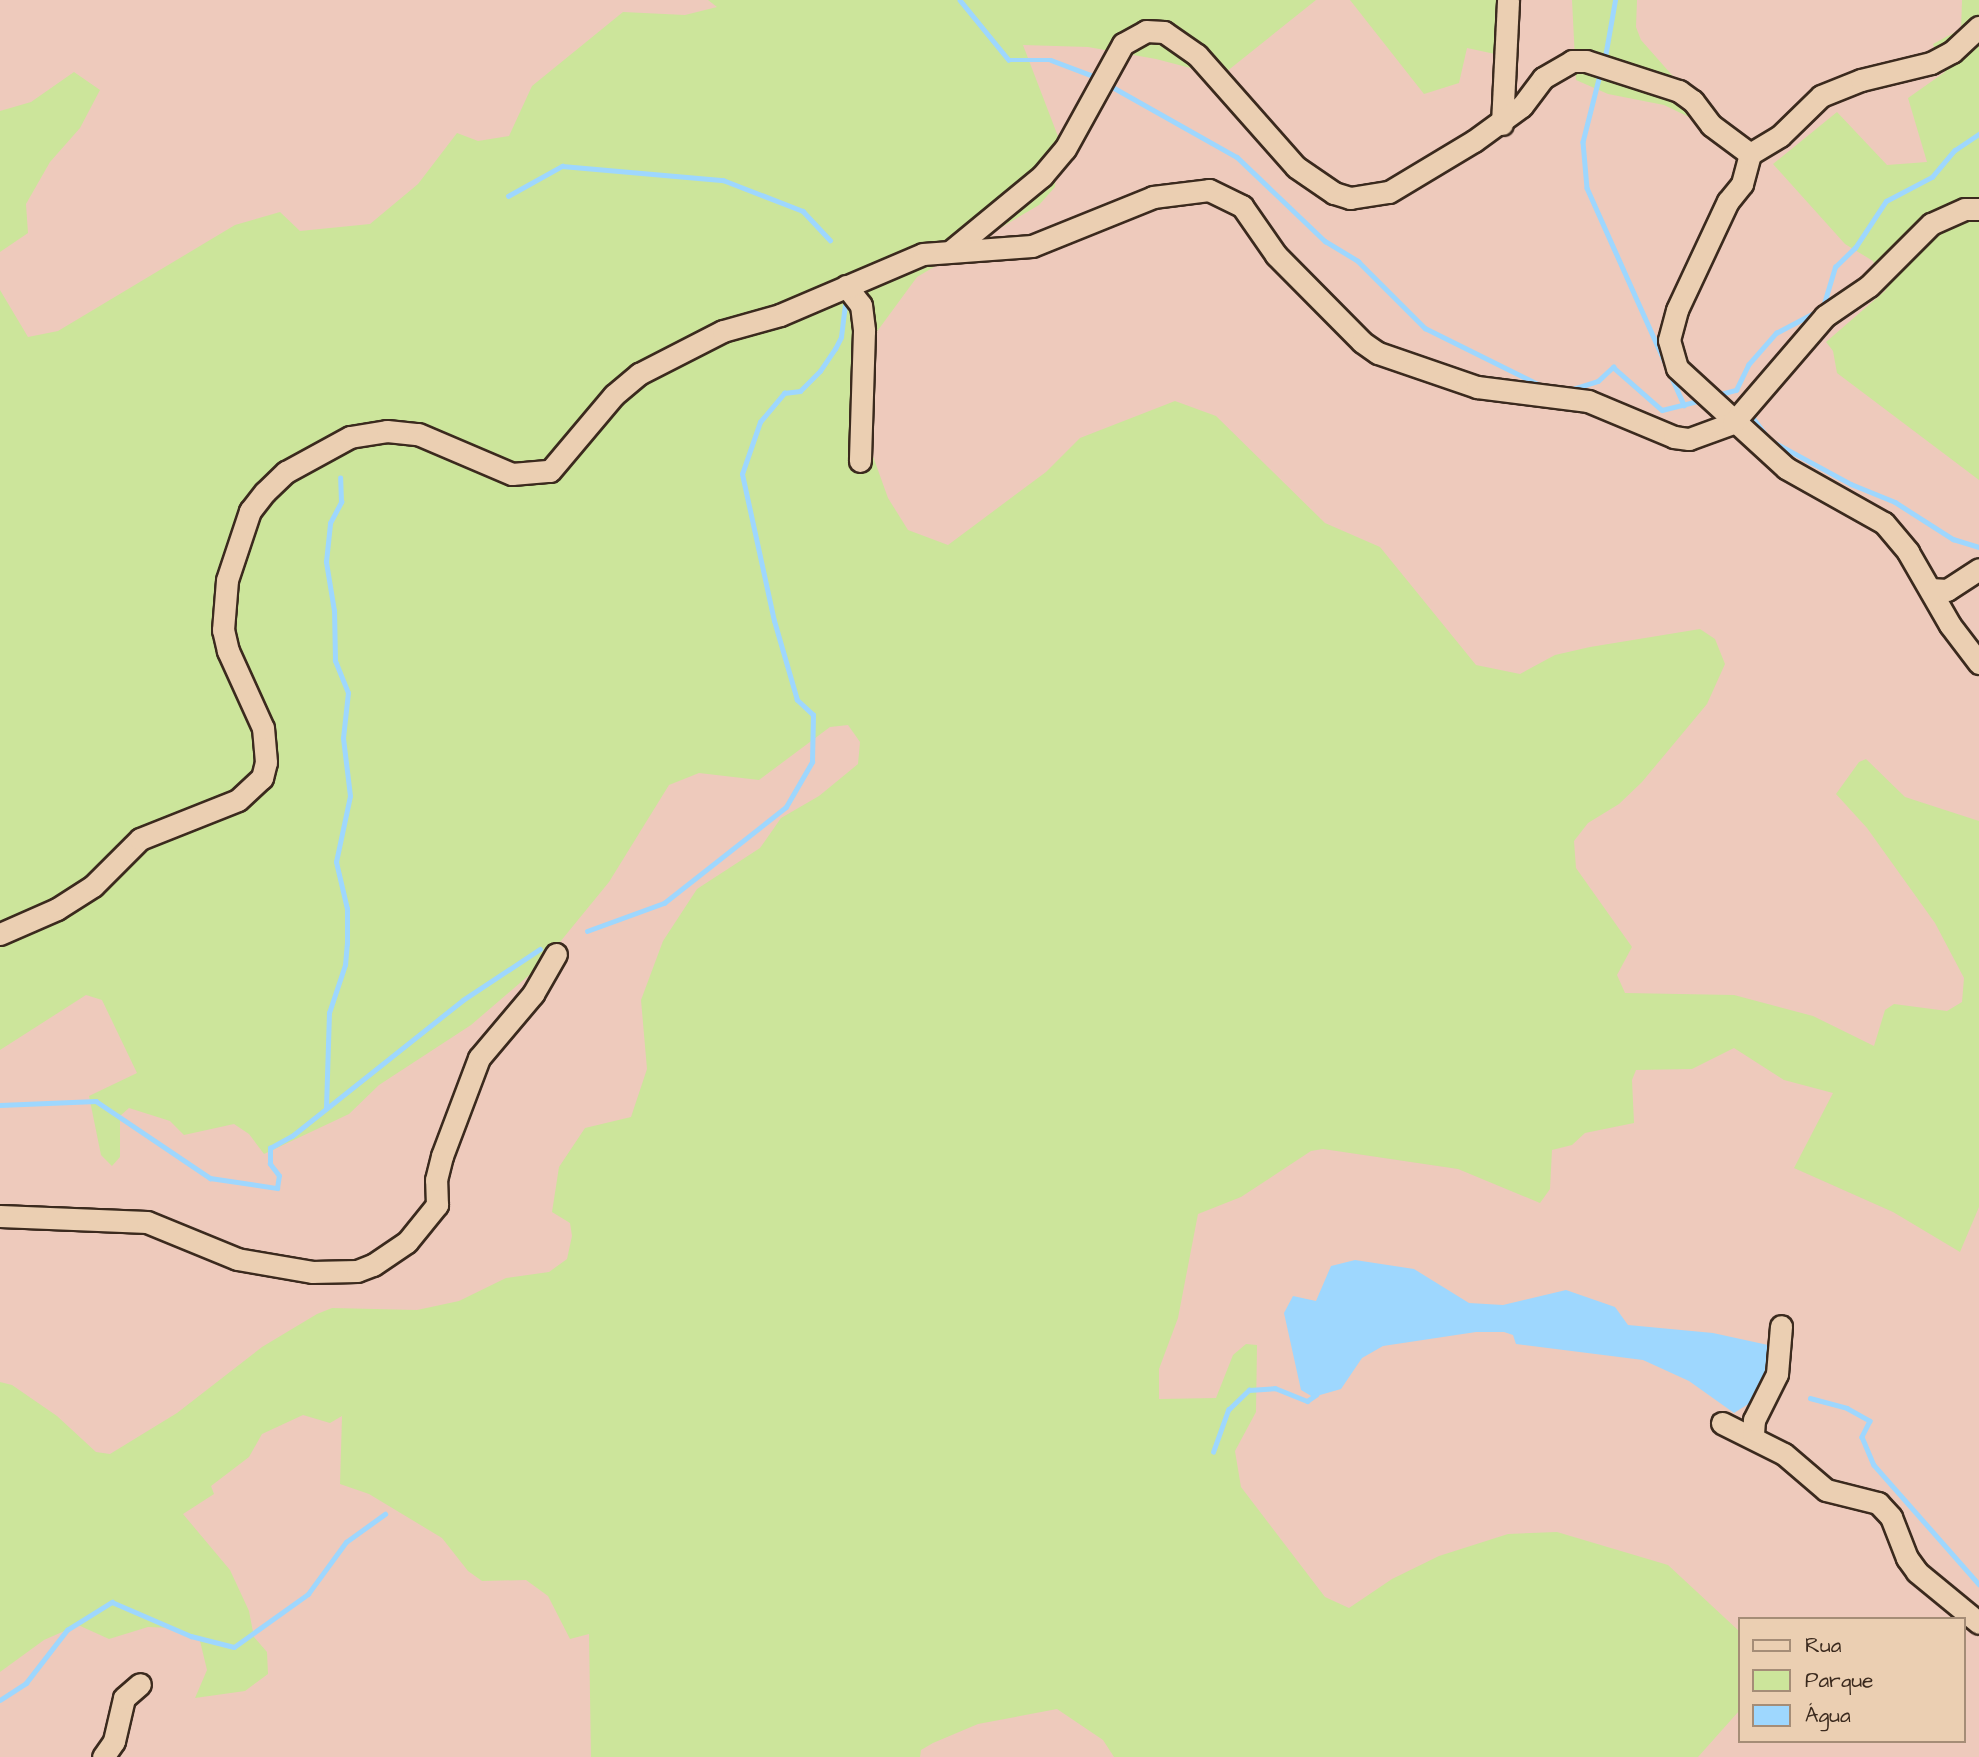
<!DOCTYPE html>
<meta charset="utf-8">
<style>
body{margin:0}
#map{position:relative;width:1979px;height:1757px;overflow:hidden;background:#eecabc;font-family:"Architects Daughter",sans-serif}
div>[style]{position:absolute}
[style*='--x']{left:calc(var(--x)*1px);top:calc(var(--y)*1px);width:calc(var(--w)*1px);rotate:calc(var(--a)*1deg)}
.green>*{inset:0;background:#cce59b}
.water>*{inset:0;background:#9ed7fe}
.stream>*{height:4.5px;margin:-2.25px;padding:0 2.25px;transform-origin:2.25px;border-radius:2.25px;background:#9ed7fe}
.roads{filter:drop-shadow(2px 0 #3b2a1e) drop-shadow(-2px 0 #3b2a1e) drop-shadow(0 2px #3b2a1e) drop-shadow(0 -2px #3b2a1e)}
.minor>*{height:21px;margin:-10.5px;padding:0 10.5px;transform-origin:10.5px;border-radius:10.5px;background:#ebcfb2}
span{translate:-50% -50%;white-space:nowrap;text-align:center;line-height:1.15;-webkit-text-stroke:6px #ebcfb2;paint-order:stroke}
.legend{position:absolute;left:1738px;top:1617px;width:228px;height:126px;box-sizing:border-box;background:#ebcfb2;border:2px solid #a58d77;margin:0;padding:9px 12px;list-style:none;font-size:21px;color:#3b2a1e}
.legend li{display:flex;align-items:center;gap:14px;height:35px}
.legend b{width:35px;border:2px solid #a58d77}
</style>
<div id="map">
<div class="green">
<i style="clip-path:polygon(708px 0,1316px 0,1221px 76px,1156px 59px,1088px 47px,1023px 45px,1059px 139px,1055px 187px,1039px 205px,917px 277px,870px 341px,860px 420px,888px 498px,908px 530px,948px 545px,1046px 472px,1080px 438px,1175px 401px,1216px 416px,1325px 523px,1380px 547px,1476px 665px,1520px 674px,1555px 655px,1590px 647px,1700px 629px,1715px 639px,1725px 664px,1707px 704px,1642px 782px,1619px 804px,1588px 823px,1574px 841px,1576px 868px,1632px 947px,1617px 975px,1625px 993px,1734px 995px,1813px 1016px,1874px 1046px,1885px 1010px,1894px 1004px,1947px 1011px,1962px 1002px,1964px 978px,1935px 923px,1867px 828px,1836px 794px,1859px 762px,1866px 759px,1905px 797px,1979px 821px,1979px 1207px,1960px 1252px,1893px 1212px,1794px 1168px,1833px 1093px,1784px 1080px,1734px 1048px,1692px 1069px,1636px 1070px,1632px 1080px,1634px 1123px,1585px 1133px,1572px 1145px,1552px 1150px,1550px 1189px,1540px 1203px,1458px 1169px,1323px 1149px,1311px 1151px,1241px 1197px,1198px 1214px,1178px 1318px,1159px 1369px,1159px 1399px,1216px 1398px,1233px 1355px,1246px 1344px,1257px 1345px,1256px 1412px,1235px 1451px,1241px 1487px,1325px 1597px,1349px 1608px,1392px 1579px,1439px 1556px,1508px 1534px,1557px 1532px,1668px 1565px,1739px 1631px,1739px 1711px,1698px 1757px,1114px 1757px,1103px 1740px,1057px 1709px,978px 1724px,933px 1743px,921px 1750px,920px 1757px,591px 1757px,589px 1634px,570px 1639px,548px 1596px,526px 1580px,482px 1581px,468px 1571px,442px 1538px,369px 1494px,340px 1484px,342px 1416px,330px 1423px,303px 1415px,262px 1434px,249px 1457px,211px 1486px,214px 1494px,183px 1514px,230px 1570px,249px 1611px,254px 1637px,267px 1652px,268px 1674px,245px 1691px,195px 1698px,207px 1670px,200px 1641px,171px 1628px,148px 1627px,109px 1639px,78px 1625px,44px 1640px,0 1672px,0 1382px,12px 1385px,57px 1416px,96px 1452px,110px 1454px,177px 1413px,262px 1347px,317px 1314px,332px 1308px,417px 1310px,459px 1301px,506px 1278px,549px 1272px,567px 1259px,572px 1236px,570px 1223px,552px 1212px,559px 1167px,585px 1128px,631px 1117px,647px 1069px,641px 1000px,663px 941px,697px 889px,760px 848px,781px 818px,819px 796px,858px 764px,860px 742px,848px 725px,830px 727px,759px 780px,699px 773px,669px 785px,609px 882px,542px 964px,471px 1025px,379px 1085px,349px 1114px,264px 1154px,249px 1134px,234px 1124px,184px 1135px,170px 1121px,129px 1108px,120px 1116px,120px 1157px,112px 1166px,101px 1155px,89px 1096px,137px 1073px,102px 1000px,86px 995px,0 1050px,0 290px,28px 337px,58px 331px,235px 225px,280px 212px,300px 231px,370px 224px,418px 184px,457px 133px,478px 141px,509px 136px,532px 86px,623px 12px,685px 15px,717px 7px)"></i>
<i style="clip-path:polygon(1350px 0,1509px 0,1509px 57px,1467px 48px,1459px 83px,1424px 94px)"></i>
<i style="clip-path:polygon(1572px 0,1637px 0,1636px 27px,1641px 40px,1686px 91px,1695px 107px,1691px 118px,1664px 105px,1608px 94px,1576px 80px)"></i>
<i style="clip-path:polygon(1962px 0,1979px 0,1979px 480px,1837px 373px,1833px 351px,1826px 342px,1886px 290px,1873px 261px,1845px 244px,1773px 164px,1837px 112px,1887px 165px,1927px 162px,1908px 98px,1945px 72px,1933px 44px,1961px 29px)"></i>
<i style="clip-path:polygon(74px 72px,100px 90px,80px 128px,50px 162px,26px 204px,28px 233px,0 252px,0 111px,31px 102px)"></i>
</div>
<div class="water">
<i style="clip-path:polygon(1355px 1260px,1414px 1269px,1469px 1303px,1503px 1305px,1566px 1290px,1615px 1307px,1628px 1325px,1713px 1333px,1768px 1345px,1771px 1370px,1750px 1403px,1734px 1413px,1689px 1381px,1643px 1360px,1516px 1344px,1513px 1335px,1504px 1332px,1476px 1332px,1383px 1346px,1362px 1358px,1341px 1389px,1313px 1397px,1301px 1390px,1284px 1313px,1293px 1296px,1316px 1301px,1331px 1266px)"></i>
</div>
<div class="stream">
<i style="--x:960;--y:0;--w:77;--a:50.8"></i>
<i style="--x:1009;--y:60;--w:42;--a:0"></i>
<i style="--x:1051;--y:60;--w:43;--a:20.6"></i>
<i style="--x:1605;--y:57;--w:58;--a:-80"></i>
<i style="--x:1600;--y:75;--w:69;--a:104.2"></i>
<i style="--x:1583;--y:142;--w:46;--a:85"></i>
<i style="--x:1587;--y:188;--w:238;--a:65.9"></i>
<i style="--x:1109;--y:85;--w:147;--a:29.4"></i>
<i style="--x:1237;--y:157;--w:122;--a:43.7"></i>
<i style="--x:1325;--y:241;--w:39;--a:31"></i>
<i style="--x:1358;--y:261;--w:95;--a:45"></i>
<i style="--x:1425;--y:328;--w:128;--a:26.4"></i>
<i style="--x:508;--y:196;--w:62;--a:-29.1"></i>
<i style="--x:562;--y:166;--w:162;--a:5"></i>
<i style="--x:723;--y:180;--w:86;--a:21.2"></i>
<i style="--x:803;--y:211;--w:40;--a:47"></i>
<i style="--x:1823;--y:307;--w:42;--a:-73.3"></i>
<i style="--x:1835;--y:267;--w:28;--a:-44"></i>
<i style="--x:1855;--y:248;--w:56;--a:-56.6"></i>
<i style="--x:1886;--y:201;--w:52;--a:-27.6"></i>
<i style="--x:1932;--y:177;--w:35;--a:-50"></i>
<i style="--x:1955;--y:150;--w:29;--a:-34"></i>
<i style="--x:1573;--y:389;--w:26;--a:-18"></i>
<i style="--x:1598;--y:381;--w:21;--a:-43"></i>
<i style="--x:1613;--y:367;--w:65;--a:41.3"></i>
<i style="--x:1662;--y:410;--w:36;--a:-14"></i>
<i style="--x:1717;--y:395;--w:20;--a:-15"></i>
<i style="--x:1736;--y:390;--w:28;--a:-64"></i>
<i style="--x:1748;--y:365;--w:43;--a:-48.8"></i>
<i style="--x:1776;--y:333;--w:45;--a:-27.7"></i>
<i style="--x:1751;--y:415;--w:31;--a:53"></i>
<i style="--x:1770;--y:440;--w:92;--a:28.5"></i>
<i style="--x:1851;--y:484;--w:48;--a:22.2"></i>
<i style="--x:1895;--y:502;--w:69;--a:32.5"></i>
<i style="--x:1953;--y:539;--w:27;--a:17"></i>
<i style="--x:587;--y:931;--w:82;--a:-20"></i>
<i style="--x:664;--y:903;--w:155;--a:-38.2"></i>
<i style="--x:786;--y:807;--w:52;--a:-60"></i>
<i style="--x:812;--y:762;--w:47;--a:-88.8"></i>
<i style="--x:813;--y:715;--w:22;--a:-137"></i>
<i style="--x:797;--y:700;--w:82;--a:-106.2"></i>
<i style="--x:774;--y:621;--w:150;--a:-102.3"></i>
<i style="--x:742;--y:474;--w:55;--a:-70.9"></i>
<i style="--x:760;--y:422;--w:38;--a:-50"></i>
<i style="--x:784;--y:393;--w:16;--a:-7"></i>
<i style="--x:800;--y:391;--w:28;--a:-45"></i>
<i style="--x:820;--y:371;--w:27;--a:-56"></i>
<i style="--x:835;--y:349;--w:13;--a:-63"></i>
<i style="--x:841;--y:337;--w:34;--a:-83"></i>
<i style="--x:0;--y:1105;--w:96;--a:-2.4"></i>
<i style="--x:96;--y:1101;--w:138;--a:34"></i>
<i style="--x:210;--y:1178;--w:68;--a:8.5"></i>
<i style="--x:277;--y:1188;--w:12;--a:-81"></i>
<i style="--x:279;--y:1176;--w:15;--a:-127"></i>
<i style="--x:270;--y:1164;--w:16;--a:-90"></i>
<i style="--x:270;--y:1148;--w:25;--a:-29"></i>
<i style="--x:292;--y:1136;--w:218;--a:-38.5"></i>
<i style="--x:463;--y:1000;--w:92;--a:-33.5"></i>
<i style="--x:326;--y:1108;--w:95;--a:-88.2"></i>
<i style="--x:329;--y:1013;--w:51;--a:-71.6"></i>
<i style="--x:345;--y:965;--w:21;--a:-85"></i>
<i style="--x:347;--y:944;--w:35;--a:-90"></i>
<i style="--x:347;--y:909;--w:48;--a:-103.2"></i>
<i style="--x:336;--y:862;--w:67;--a:-78"></i>
<i style="--x:350;--y:796;--w:58;--a:-96.9"></i>
<i style="--x:343;--y:738;--w:45;--a:-83.7"></i>
<i style="--x:348;--y:693;--w:35;--a:-112"></i>
<i style="--x:335;--y:661;--w:50;--a:-91.1"></i>
<i style="--x:334;--y:611;--w:50;--a:-99.3"></i>
<i style="--x:326;--y:562;--w:39;--a:-84"></i>
<i style="--x:330;--y:523;--w:24;--a:-62"></i>
<i style="--x:341;--y:502;--w:24;--a:-92"></i>
<i style="--x:1810;--y:1398;--w:38;--a:15"></i>
<i style="--x:1847;--y:1408;--w:26;--a:29"></i>
<i style="--x:1870;--y:1421;--w:18;--a:117"></i>
<i style="--x:1862;--y:1437;--w:30;--a:67"></i>
<i style="--x:1874;--y:1465;--w:159;--a:48.6"></i>
<i style="--x:1213;--y:1452;--w:45;--a:-70.3"></i>
<i style="--x:1228;--y:1410;--w:29;--a:-44"></i>
<i style="--x:1249;--y:1390;--w:26;--a:-4"></i>
<i style="--x:1275;--y:1388;--w:35;--a:22"></i>
<i style="--x:1307;--y:1401;--w:11;--a:-34"></i>
<i style="--x:0;--y:1700;--w:31;--a:-33"></i>
<i style="--x:26;--y:1683;--w:67;--a:-52.3"></i>
<i style="--x:67;--y:1630;--w:53;--a:-31.9"></i>
<i style="--x:112;--y:1602;--w:86;--a:23.3"></i>
<i style="--x:191;--y:1636;--w:44;--a:14.3"></i>
<i style="--x:234;--y:1647;--w:91;--a:-35.6"></i>
<i style="--x:308;--y:1594;--w:64;--a:-53.8"></i>
<i style="--x:346;--y:1542;--w:48;--a:-35.7"></i>
</div>
<div class="roads">
<div class="minor">
<i style="--x:1502;--y:124;--w:124;--a:-87.2"></i>
<i style="--x:1750;--y:154;--w:31;--a:105"></i>
<i style="--x:1742;--y:184;--w:22;--a:129"></i>
<i style="--x:1728;--y:201;--w:120;--a:115.1"></i>
<i style="--x:1677;--y:310;--w:31;--a:105"></i>
<i style="--x:1669;--y:340;--w:29;--a:74"></i>
<i style="--x:1677;--y:368;--w:148;--a:42.5"></i>
<i style="--x:1786;--y:468;--w:112;--a:29.3"></i>
<i style="--x:1884;--y:523;--w:38;--a:50"></i>
<i style="--x:1908;--y:552;--w:84;--a:60.1"></i>
<i style="--x:1950;--y:625;--w:48;--a:52.7"></i>
<i style="--x:1750;--y:154;--w:35;--a:-31"></i>
<i style="--x:1780;--y:136;--w:57;--a:-44.3"></i>
<i style="--x:1821;--y:96;--w:43;--a:-21.8"></i>
<i style="--x:1861;--y:80;--w:72;--a:-13.7"></i>
<i style="--x:1931;--y:63;--w:24;--a:-28"></i>
<i style="--x:1952;--y:52;--w:37;--a:-43"></i>
<i style="--x:952;--y:250;--w:117;--a:-39.4"></i>
<i style="--x:1042;--y:176;--w:35;--a:-50"></i>
<i style="--x:1065;--y:149;--w:120;--a:-61.1"></i>
<i style="--x:1123;--y:44;--w:26;--a:-29"></i>
<i style="--x:1146;--y:31;--w:18;--a:3"></i>
<i style="--x:1164;--y:32;--w:40;--a:34.9"></i>
<i style="--x:1197;--y:55;--w:149;--a:48.5"></i>
<i style="--x:1296;--y:167;--w:46;--a:34.4"></i>
<i style="--x:1334;--y:193;--w:17;--a:17"></i>
<i style="--x:1350;--y:198;--w:39;--a:-9"></i>
<i style="--x:1389;--y:192;--w:99;--a:-31"></i>
<i style="--x:1474;--y:141;--w:59;--a:-36.1"></i>
<i style="--x:1522;--y:106;--w:35;--a:-53"></i>
<i style="--x:1543;--y:78;--w:34;--a:-30"></i>
<i style="--x:1572;--y:61;--w:14;--a:0"></i>
<i style="--x:1586;--y:61;--w:98;--a:17.9"></i>
<i style="--x:1679;--y:91;--w:17;--a:36"></i>
<i style="--x:1693;--y:101;--w:30;--a:53"></i>
<i style="--x:1711;--y:125;--w:49;--a:36.6"></i>
<i style="--x:846;--y:286;--w:24;--a:52"></i>
<i style="--x:861;--y:305;--w:26;--a:83"></i>
<i style="--x:864;--y:331;--w:130;--a:91.8"></i>
<i style="--x:1930;--y:589;--w:17;--a:3"></i>
<i style="--x:1947;--y:590;--w:38;--a:-33"></i>
<i style="--x:0;--y:934;--w:62;--a:-23.7"></i>
<i style="--x:57;--y:909;--w:43;--a:-32.6"></i>
<i style="--x:93;--y:886;--w:66;--a:-45"></i>
<i style="--x:140;--y:839;--w:105;--a:-21.7"></i>
<i style="--x:238;--y:800;--w:33;--a:-43"></i>
<i style="--x:262;--y:778;--w:16;--a:-76"></i>
<i style="--x:266;--y:762;--w:34;--a:-95"></i>
<i style="--x:263;--y:728;--w:85;--a:-114.4"></i>
<i style="--x:228;--y:651;--w:22;--a:-103"></i>
<i style="--x:223;--y:630;--w:50;--a:-85.4"></i>
<i style="--x:227;--y:580;--w:73;--a:-71.6"></i>
<i style="--x:250;--y:511;--w:24;--a:-52"></i>
<i style="--x:265;--y:492;--w:29;--a:-44"></i>
<i style="--x:286;--y:472;--w:73;--a:-28.7"></i>
<i style="--x:350;--y:437;--w:37;--a:-9"></i>
<i style="--x:387;--y:431;--w:31;--a:6"></i>
<i style="--x:418;--y:434;--w:102;--a:23.1"></i>
<i style="--x:512;--y:474;--w:38;--a:-5"></i>
<i style="--x:550;--y:471;--w:99;--a:-49.9"></i>
<i style="--x:614;--y:395;--w:33;--a:-40"></i>
<i style="--x:639;--y:374;--w:94;--a:-27.1"></i>
<i style="--x:723;--y:331;--w:59;--a:-15.7"></i>
<i style="--x:780;--y:315;--w:155;--a:-23.1"></i>
<i style="--x:923;--y:254;--w:109;--a:-4.2"></i>
<i style="--x:1032;--y:246;--w:131;--a:-22"></i>
<i style="--x:1153;--y:197;--w:56;--a:-7.1"></i>
<i style="--x:1209;--y:190;--w:37;--a:26"></i>
<i style="--x:1242;--y:206;--w:60;--a:55.2"></i>
<i style="--x:1276;--y:255;--w:122;--a:45.3"></i>
<i style="--x:1362;--y:342;--w:19;--a:35"></i>
<i style="--x:1378;--y:353;--w:105;--a:19"></i>
<i style="--x:1477;--y:387;--w:112;--a:7.2"></i>
<i style="--x:1588;--y:401;--w:93;--a:22.7"></i>
<i style="--x:1674;--y:437;--w:15;--a:8"></i>
<i style="--x:1689;--y:439;--w:47;--a:-20"></i>
<i style="--x:1733;--y:423;--w:141;--a:-49.3"></i>
<i style="--x:1825;--y:316;--w:53;--a:-34.3"></i>
<i style="--x:1869;--y:286;--w:88;--a:-45"></i>
<i style="--x:1931;--y:224;--w:37;--a:-24"></i>
<i style="--x:1965;--y:209;--w:14;--a:0"></i>
<i style="--x:0;--y:1216;--w:147;--a:2.3"></i>
<i style="--x:147;--y:1222;--w:97;--a:22.3"></i>
<i style="--x:237;--y:1259;--w:76;--a:9.8"></i>
<i style="--x:312;--y:1272;--w:45;--a:-1.3"></i>
<i style="--x:357;--y:1271;--w:17;--a:-21"></i>
<i style="--x:373;--y:1265;--w:41;--a:-34.1"></i>
<i style="--x:407;--y:1242;--w:48;--a:-51"></i>
<i style="--x:437;--y:1205;--w:25;--a:-92"></i>
<i style="--x:436;--y:1180;--w:25;--a:-76"></i>
<i style="--x:442;--y:1156;--w:105;--a:-69.3"></i>
<i style="--x:479;--y:1058;--w:84;--a:-49.8"></i>
<i style="--x:533;--y:994;--w:46;--a:-60.1"></i>
<i style="--x:1722;--y:1423;--w:69;--a:26.6"></i>
<i style="--x:1784;--y:1454;--w:55;--a:40.6"></i>
<i style="--x:1826;--y:1490;--w:54;--a:14"></i>
<i style="--x:1878;--y:1503;--w:19;--a:47"></i>
<i style="--x:1891;--y:1517;--w:44;--a:68.7"></i>
<i style="--x:1907;--y:1558;--w:17;--a:54"></i>
<i style="--x:1917;--y:1572;--w:80;--a:39.4"></i>
<i style="--x:1753;--y:1434;--w:14;--a:-86"></i>
<i style="--x:1754;--y:1420;--w:51;--a:-63.4"></i>
<i style="--x:1777;--y:1374;--w:48;--a:-85.2"></i>
<i style="--x:103;--y:1757;--w:19;--a:-55"></i>
<i style="--x:114;--y:1741;--w:44;--a:-76.9"></i>
<i style="--x:124;--y:1698;--w:21;--a:-41"></i>
</div>
</div>
<ul class="legend">
<li><b style="height:9px;background:#ebcfb2"></b>Rua</li>
<li><b style="height:19px;background:#cce59b"></b>Parque</li>
<li><b style="height:19px;background:#9ed7fe"></b>Água</li>
</ul>
</div>
